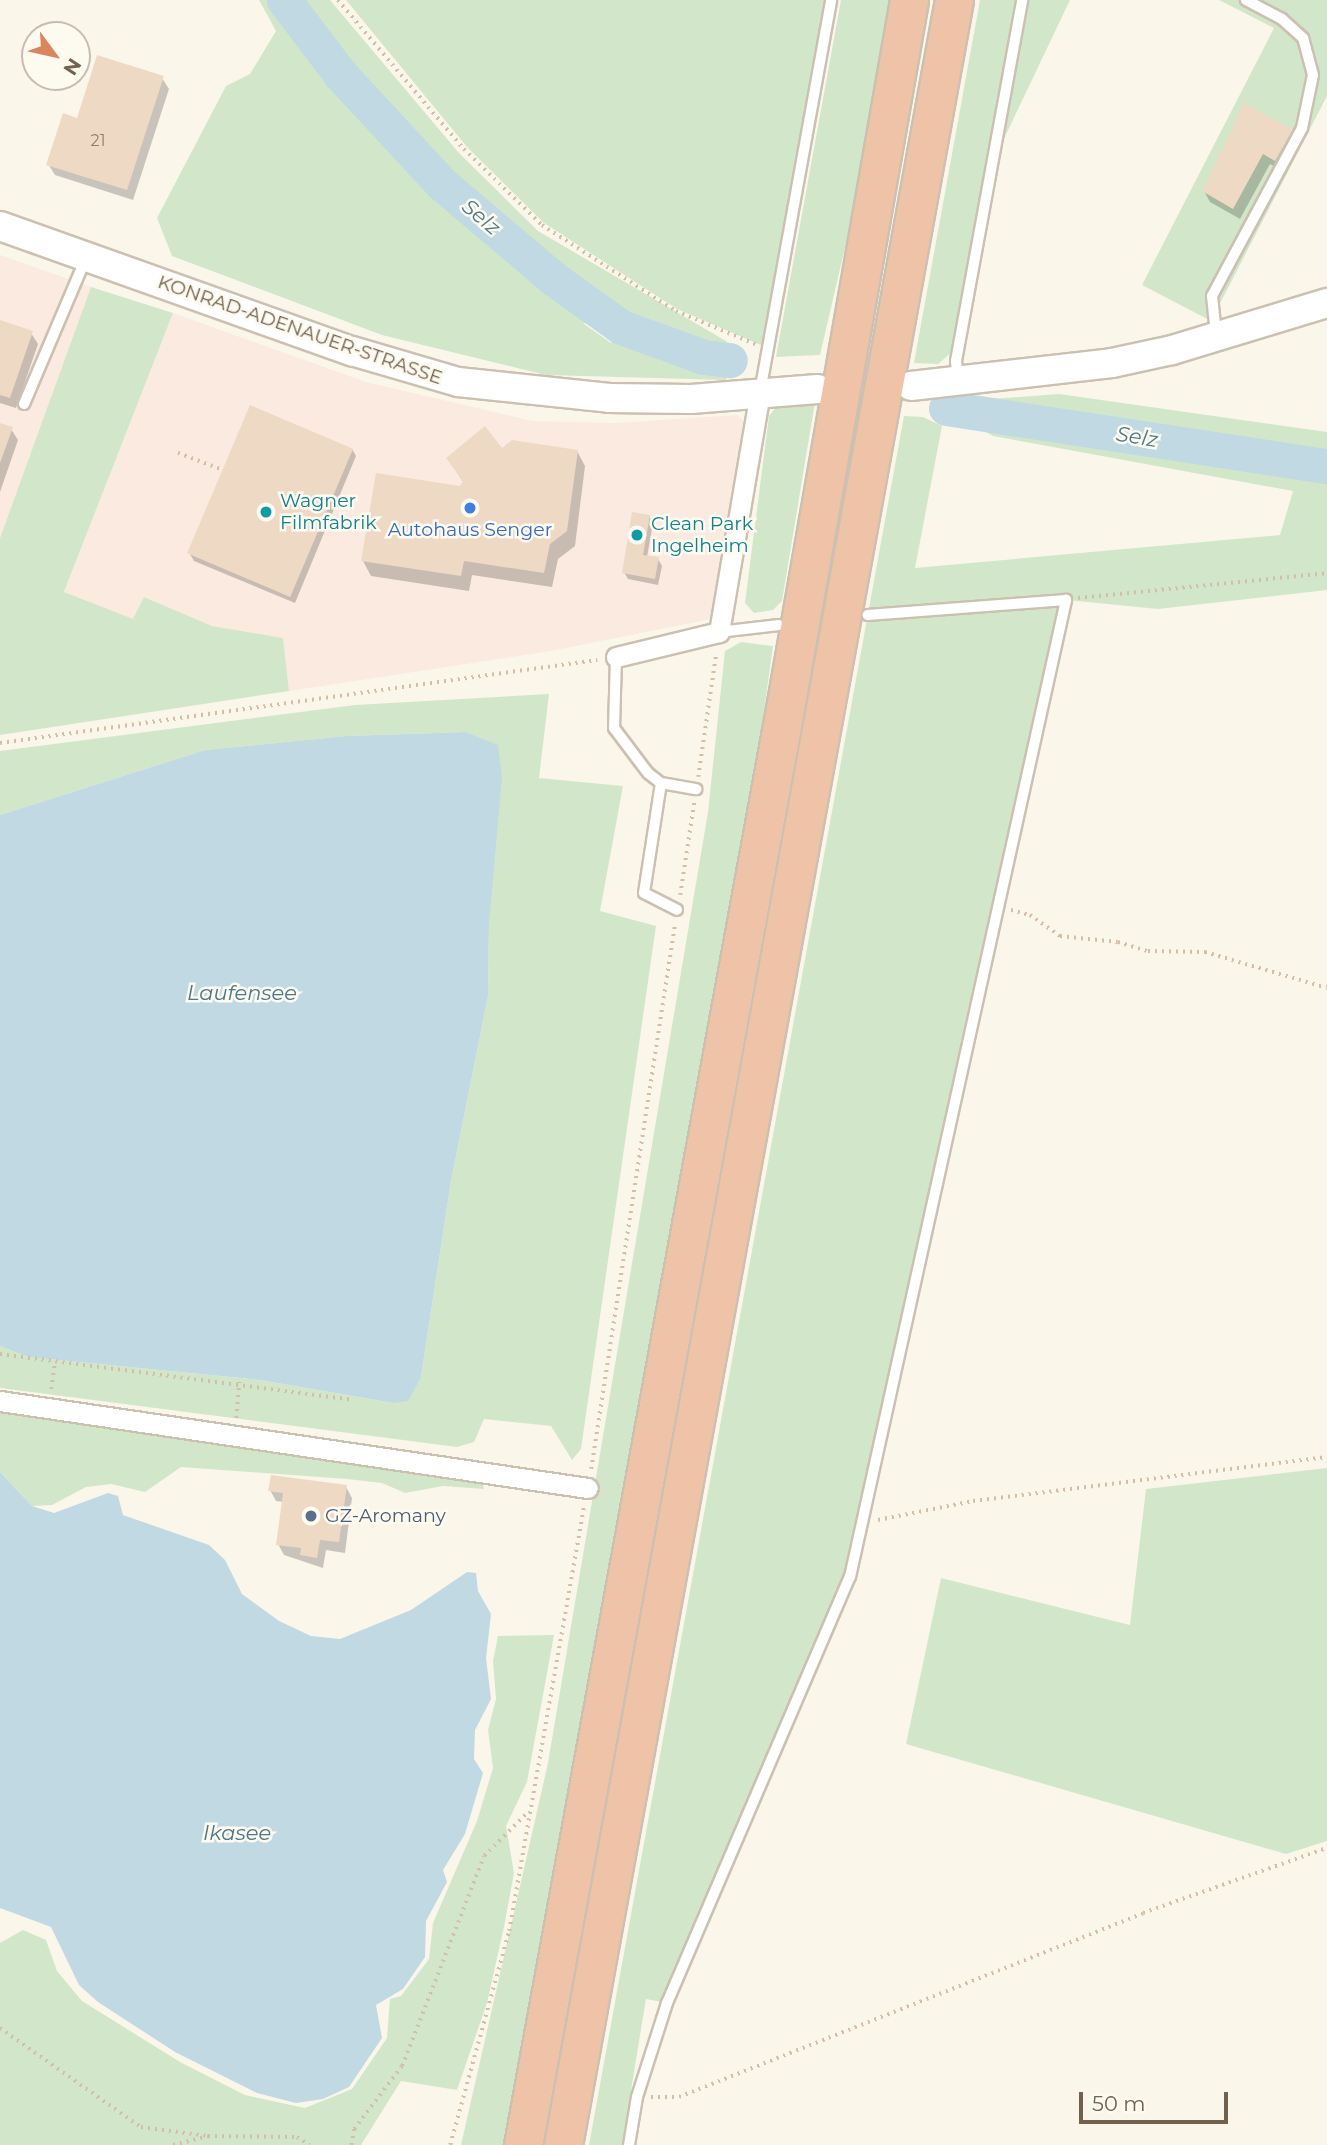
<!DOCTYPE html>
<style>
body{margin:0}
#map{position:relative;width:1327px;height:2145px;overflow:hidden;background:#fbf6ea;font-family:Montserrat,sans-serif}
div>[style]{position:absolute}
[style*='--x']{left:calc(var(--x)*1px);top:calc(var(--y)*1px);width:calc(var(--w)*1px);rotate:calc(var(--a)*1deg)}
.commercial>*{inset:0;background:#faeadf}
.green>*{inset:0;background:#d2e7c9}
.water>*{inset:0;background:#c0d9e3}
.shadow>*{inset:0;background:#0003}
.river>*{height:35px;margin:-17.5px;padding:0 17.5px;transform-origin:17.5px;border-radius:17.5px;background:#c0d9e3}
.building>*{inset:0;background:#eedac4;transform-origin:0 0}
.path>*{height:3.5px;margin-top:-1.75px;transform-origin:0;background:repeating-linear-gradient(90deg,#d3bea7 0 2px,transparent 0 7px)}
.roads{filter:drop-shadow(2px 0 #ccc0b1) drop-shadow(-2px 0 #ccc0b1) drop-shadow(0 2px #ccc0b1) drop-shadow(0 -2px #ccc0b1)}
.lane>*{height:10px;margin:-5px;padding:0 5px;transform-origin:5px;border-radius:5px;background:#fff}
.street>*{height:19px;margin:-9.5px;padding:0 9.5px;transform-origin:9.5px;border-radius:9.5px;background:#fff}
.secondary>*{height:28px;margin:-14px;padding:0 14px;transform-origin:14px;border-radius:14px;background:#fff}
.highway>*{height:37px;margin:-18.5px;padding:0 18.5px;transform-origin:18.5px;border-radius:18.5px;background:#eec3a7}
.dots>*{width:19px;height:19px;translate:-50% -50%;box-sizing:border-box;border:4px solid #fdfaf0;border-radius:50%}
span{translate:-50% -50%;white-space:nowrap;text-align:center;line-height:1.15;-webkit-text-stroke:5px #fdfaf0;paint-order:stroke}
.number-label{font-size:16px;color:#927f6d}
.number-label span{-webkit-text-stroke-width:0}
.street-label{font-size:19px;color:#736150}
.culture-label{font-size:19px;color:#0d838f}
.left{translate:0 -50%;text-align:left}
.shop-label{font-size:19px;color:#366cbe}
.service-label{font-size:19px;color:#4e5e75}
.water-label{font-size:21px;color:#4e798a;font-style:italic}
.north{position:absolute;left:21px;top:21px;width:70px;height:70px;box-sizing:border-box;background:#fdfaf0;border:2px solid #c6bdb0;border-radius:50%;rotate:123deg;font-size:19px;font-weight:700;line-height:28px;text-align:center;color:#736150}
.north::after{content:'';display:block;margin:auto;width:24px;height:32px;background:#d8875c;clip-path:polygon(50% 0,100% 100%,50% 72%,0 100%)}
.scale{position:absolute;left:1079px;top:2092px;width:149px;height:32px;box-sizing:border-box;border:4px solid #736150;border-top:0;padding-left:9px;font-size:21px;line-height:24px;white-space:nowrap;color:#736150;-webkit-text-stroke:5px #fdfaf0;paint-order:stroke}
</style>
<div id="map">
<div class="commercial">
<i style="clip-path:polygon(0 255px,91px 287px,0 538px)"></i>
<i style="clip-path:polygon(173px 313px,366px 382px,532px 421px,616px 423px,737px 415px,746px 423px,711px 619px,550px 651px,289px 691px,283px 638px,212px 626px,144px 597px,133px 620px,64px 593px)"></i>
</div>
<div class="green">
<i style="clip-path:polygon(evenodd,259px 0,330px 0,459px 153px,538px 231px,726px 341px,734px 354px,726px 380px,546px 375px,382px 335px,172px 256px,157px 218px,226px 86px,250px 74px,276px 31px,259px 0,598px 303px,629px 321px,611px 343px,584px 324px,598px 303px)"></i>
<i style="clip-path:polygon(346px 0,829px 0,763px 346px,677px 309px,544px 223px,467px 147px)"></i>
<i style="clip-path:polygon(841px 0,894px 0,865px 162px,820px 355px,776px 357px)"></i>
<i style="clip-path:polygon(980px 0,1016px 0,952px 352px,938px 364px,914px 363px)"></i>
<i style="clip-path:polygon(1027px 0,1070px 0,1001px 145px)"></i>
<i style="clip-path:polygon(1219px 0,1327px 0,1327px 96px,1211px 321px,1142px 285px,1274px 28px)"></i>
<i style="clip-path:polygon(91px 287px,173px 313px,64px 592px,133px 619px,144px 597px,212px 626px,283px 638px,289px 691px,0 735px,0 538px)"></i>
<i style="clip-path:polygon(1059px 394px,1327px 432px,1327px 590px,1158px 609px,1067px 600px,850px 1577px,667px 2003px,646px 1999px,622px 2145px,589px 2145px,904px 416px,923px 417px,942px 426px,915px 568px,1280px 535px,1293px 491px,993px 436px,946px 408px,954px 402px)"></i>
<i style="clip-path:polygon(815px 402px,782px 601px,773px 610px,754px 613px,745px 603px,769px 416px,778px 405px)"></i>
<i style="clip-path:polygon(741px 642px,773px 646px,758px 754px,510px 2145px,461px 2145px,548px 1763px,708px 812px,725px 651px)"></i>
<i style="clip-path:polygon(549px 694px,539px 778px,623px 786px,600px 911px,656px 926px,581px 1449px,572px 1460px,551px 1426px,484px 1419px,474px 1442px,457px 1447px,0 1388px,0 1346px,28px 1357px,260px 1380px,393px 1403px,421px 1377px,451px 1181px,488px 996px,489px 924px,465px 732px,346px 736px,205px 750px,0 815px,0 751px,355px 705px)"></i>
<i style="clip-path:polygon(0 1408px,480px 1476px,484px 1489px,443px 1486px,405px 1493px,382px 1483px,347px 1479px,181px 1467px,145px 1492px,111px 1484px,86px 1487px,52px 1505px,32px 1506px,0 1472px)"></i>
<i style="clip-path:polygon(1327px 1468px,1327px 1841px,1286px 1854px,906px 1744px,941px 1578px,1130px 1625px,1146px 1489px)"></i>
<i style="clip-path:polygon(554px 1635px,527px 1782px,506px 1826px,514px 1873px,504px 1927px,487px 2003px,457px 2090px,401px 2081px,361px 2145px,0 2145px,0 1943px,23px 1930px,46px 1940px,57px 1971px,82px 2001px,180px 2062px,245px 2095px,305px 2108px,352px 2089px,387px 2038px,390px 1999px,401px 1996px,429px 1959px,433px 1923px,477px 1821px,493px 1768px,488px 1730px,496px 1699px,493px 1661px,498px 1636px)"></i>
</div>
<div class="water">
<i style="clip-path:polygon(465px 732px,498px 745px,502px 777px,489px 924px,488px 996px,451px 1181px,421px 1377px,408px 1401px,393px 1403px,260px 1380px,28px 1357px,0 1346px,0 815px,205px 750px,346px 736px)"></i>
<i style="clip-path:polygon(0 1472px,32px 1506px,54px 1513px,108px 1493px,118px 1496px,123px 1515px,209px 1545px,225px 1560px,242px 1594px,279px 1621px,311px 1636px,340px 1639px,411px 1610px,467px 1572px,476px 1573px,478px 1591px,491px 1614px,486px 1658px,491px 1699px,475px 1730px,474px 1759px,483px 1773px,465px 1834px,443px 1870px,447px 1882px,426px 1921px,425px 1957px,403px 1989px,376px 2005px,382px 2038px,349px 2087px,323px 2099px,296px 2103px,257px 2093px,175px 2052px,98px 2002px,79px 1985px,51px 1927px,0 1908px)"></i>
</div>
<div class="shadow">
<i style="clip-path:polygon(162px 78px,169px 89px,133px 200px,55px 175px,48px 164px,78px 120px)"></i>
<i style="clip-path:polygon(1245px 105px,1291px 131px,1298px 142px,1282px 171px,1270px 164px,1240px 219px,1210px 202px,1204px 191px)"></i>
<i style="clip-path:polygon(0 322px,31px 333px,38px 344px,16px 408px,0 403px)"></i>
<i style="clip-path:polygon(0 425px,11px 429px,18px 440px,0 492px)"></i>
<i style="clip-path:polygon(352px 449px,356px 456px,295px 603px,194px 561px,190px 554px)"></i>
<i style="clip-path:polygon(502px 451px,577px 451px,585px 466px,575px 546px,558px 559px,552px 587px,472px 575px,469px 591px,371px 576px,363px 561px,461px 488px,464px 483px,448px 459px)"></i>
<i style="clip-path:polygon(649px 516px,653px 523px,647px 557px,658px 559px,662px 566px,658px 585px,628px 579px,624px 572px)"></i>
<i style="clip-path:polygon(346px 1487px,352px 1498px,345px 1553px,326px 1550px,323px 1568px,284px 1555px,278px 1544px,284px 1502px,276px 1501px,270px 1490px)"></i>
</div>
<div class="river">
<i style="--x:284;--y:0;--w:94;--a:52.8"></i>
<i style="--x:341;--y:75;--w:149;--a:47.2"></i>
<i style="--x:442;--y:184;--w:147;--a:40.3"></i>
<i style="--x:554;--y:279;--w:82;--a:35.6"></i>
<i style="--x:621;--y:327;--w:88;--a:19.9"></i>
<i style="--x:704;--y:357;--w:26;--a:7"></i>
<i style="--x:946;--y:408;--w:385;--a:8.7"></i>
</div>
<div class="building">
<i style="clip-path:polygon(97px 55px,164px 76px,127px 190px,46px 165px,63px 113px,77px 118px)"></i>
<i style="clip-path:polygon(1244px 103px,1293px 130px,1275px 161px,1263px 154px,1233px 209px,1202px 191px)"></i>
<i style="clip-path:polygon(0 320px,33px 331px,10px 398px,0 395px)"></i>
<i style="left:250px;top:405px;width:112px;height:161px;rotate:23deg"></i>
<i style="clip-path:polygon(0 423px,13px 427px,0 463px)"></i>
<i style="clip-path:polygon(485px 426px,502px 448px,512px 440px,578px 450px,567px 531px,550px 544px,544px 573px,464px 561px,461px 576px,361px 561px,376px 473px,460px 486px,463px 481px,446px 458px)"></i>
<i style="clip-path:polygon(632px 512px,650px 515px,643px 555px,659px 557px,655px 579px,622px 573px)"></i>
<i style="clip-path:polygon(271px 1475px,347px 1485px,339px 1542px,320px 1540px,317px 1558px,300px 1555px,301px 1548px,276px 1545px,283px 1493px,268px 1491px)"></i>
</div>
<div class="path">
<i style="--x:338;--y:0;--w:195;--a:49.8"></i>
<i style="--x:464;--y:149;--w:109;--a:44.3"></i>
<i style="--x:542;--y:225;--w:159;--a:32.7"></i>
<i style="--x:676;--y:311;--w:86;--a:22.7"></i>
<i style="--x:178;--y:453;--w:48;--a:20.7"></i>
<i style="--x:1078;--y:598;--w:250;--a:-5.7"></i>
<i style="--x:0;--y:743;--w:603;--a:-7.92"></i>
<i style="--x:698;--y:777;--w:125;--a:-81.7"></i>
<i style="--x:680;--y:895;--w:94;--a:-81.4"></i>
<i style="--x:1011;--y:910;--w:20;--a:15"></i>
<i style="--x:1030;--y:915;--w:37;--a:35"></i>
<i style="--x:1060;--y:936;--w:58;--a:5.9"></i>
<i style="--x:1118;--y:942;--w:31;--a:17"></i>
<i style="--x:1148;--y:951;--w:57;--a:1"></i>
<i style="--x:1205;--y:952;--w:127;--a:16.4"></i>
<i style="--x:0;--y:1354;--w:357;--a:7.4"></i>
<i style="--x:51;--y:1389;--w:27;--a:-82"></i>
<i style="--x:236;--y:1418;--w:36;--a:-85"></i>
<i style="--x:591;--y:1469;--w:552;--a:-81.25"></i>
<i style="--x:878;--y:1520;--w:97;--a:-11.3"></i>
<i style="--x:973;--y:1501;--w:357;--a:-7.1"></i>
<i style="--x:0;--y:2028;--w:172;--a:35.1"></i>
<i style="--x:141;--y:2127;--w:68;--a:7.7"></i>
<i style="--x:651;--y:2097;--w:28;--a:0"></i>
<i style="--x:679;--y:2097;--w:499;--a:-21.6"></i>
<i style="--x:1143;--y:1913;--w:195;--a:-19.5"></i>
<i style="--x:173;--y:2145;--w:36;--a:-14"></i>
<i style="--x:208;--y:2136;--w:89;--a:0.6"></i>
<i style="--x:297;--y:2137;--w:15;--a:32"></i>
<i style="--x:351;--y:2145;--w:16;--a:-79"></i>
<i style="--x:354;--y:2129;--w:79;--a:-52.7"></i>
<i style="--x:402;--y:2066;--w:225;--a:-68.7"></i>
<i style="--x:484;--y:1856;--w:59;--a:-45"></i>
<i style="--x:450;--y:2145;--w:222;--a:-74.6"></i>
<i style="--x:509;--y:1931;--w:431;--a:-80"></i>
</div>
<div class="roads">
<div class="lane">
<i style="--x:1216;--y:334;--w:38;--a:-96"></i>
<i style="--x:1212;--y:296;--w:191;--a:-61.8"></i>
<i style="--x:1302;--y:128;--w:54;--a:-78.3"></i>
<i style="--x:1313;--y:75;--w:38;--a:-105"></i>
<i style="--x:1303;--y:38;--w:28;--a:-138"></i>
<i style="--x:1282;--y:19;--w:41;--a:-152.2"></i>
<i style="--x:958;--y:378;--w:17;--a:-97"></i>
<i style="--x:956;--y:361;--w:367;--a:-79.6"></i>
<i style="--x:760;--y:392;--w:398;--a:-79.7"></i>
<i style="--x:24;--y:404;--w:156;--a:-67"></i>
<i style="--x:719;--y:632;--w:60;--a:-6.7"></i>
<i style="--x:616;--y:657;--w:71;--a:91.6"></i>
<i style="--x:614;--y:728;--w:56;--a:52.9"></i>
<i style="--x:648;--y:773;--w:16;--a:38"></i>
<i style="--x:661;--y:783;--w:36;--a:10"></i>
<i style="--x:661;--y:783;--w:111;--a:98.8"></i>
<i style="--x:644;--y:893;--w:37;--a:27"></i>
<i style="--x:629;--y:2145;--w:49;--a:-80.5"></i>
<i style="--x:637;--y:2097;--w:99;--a:-72.3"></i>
<i style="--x:667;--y:2003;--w:464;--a:-66.8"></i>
<i style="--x:850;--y:1577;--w:1001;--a:-77.53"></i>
<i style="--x:1066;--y:600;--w:199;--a:175.7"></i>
</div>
<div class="street">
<i style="--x:616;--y:657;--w:106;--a:-13.6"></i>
<i style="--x:719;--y:632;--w:243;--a:-80.3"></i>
<i style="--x:0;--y:1401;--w:594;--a:8.42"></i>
</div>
<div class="secondary">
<i style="--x:0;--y:226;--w:374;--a:19.6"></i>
<i style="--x:352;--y:351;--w:110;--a:16.3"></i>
<i style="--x:458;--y:382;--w:152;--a:6"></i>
<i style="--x:609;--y:398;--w:82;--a:0.7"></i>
<i style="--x:691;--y:399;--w:127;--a:-4.5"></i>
<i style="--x:911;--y:386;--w:202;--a:-6.5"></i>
<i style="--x:1112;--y:363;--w:61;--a:-12.2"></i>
<i style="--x:1172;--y:350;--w:162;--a:-16.9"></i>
</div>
<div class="highway">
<i style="--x:523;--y:2145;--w:1431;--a:-79.66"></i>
<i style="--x:780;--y:737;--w:748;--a:-80.07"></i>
<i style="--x:563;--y:2145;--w:2180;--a:-79.67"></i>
</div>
</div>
<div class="dots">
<i style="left:470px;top:508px;background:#3f7fe0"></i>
<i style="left:266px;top:512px;background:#0f9aa8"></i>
<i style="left:637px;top:535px;background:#0f9aa8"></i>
<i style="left:311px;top:1516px;background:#5c6f8a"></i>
</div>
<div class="number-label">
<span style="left:98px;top:141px">21</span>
</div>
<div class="street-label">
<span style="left:300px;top:330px;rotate:19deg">KONRAD-ADENAUER-STRASSE</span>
</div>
<div class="culture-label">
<span class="left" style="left:280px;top:512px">Wagner<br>Filmfabrik</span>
<span class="left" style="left:651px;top:535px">Clean Park<br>Ingelheim</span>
</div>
<div class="shop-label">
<span style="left:470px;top:530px">Autohaus Senger</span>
</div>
<div class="service-label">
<span class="left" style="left:325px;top:1516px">GZ-Aromany</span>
</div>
<div class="water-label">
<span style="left:481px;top:217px;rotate:40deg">Selz</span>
<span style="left:1137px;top:437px;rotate:9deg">Selz</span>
<span style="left:242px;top:993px">Laufensee</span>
<span style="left:237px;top:1833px">Ikasee</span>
</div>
<div class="north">N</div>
<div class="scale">50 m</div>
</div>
